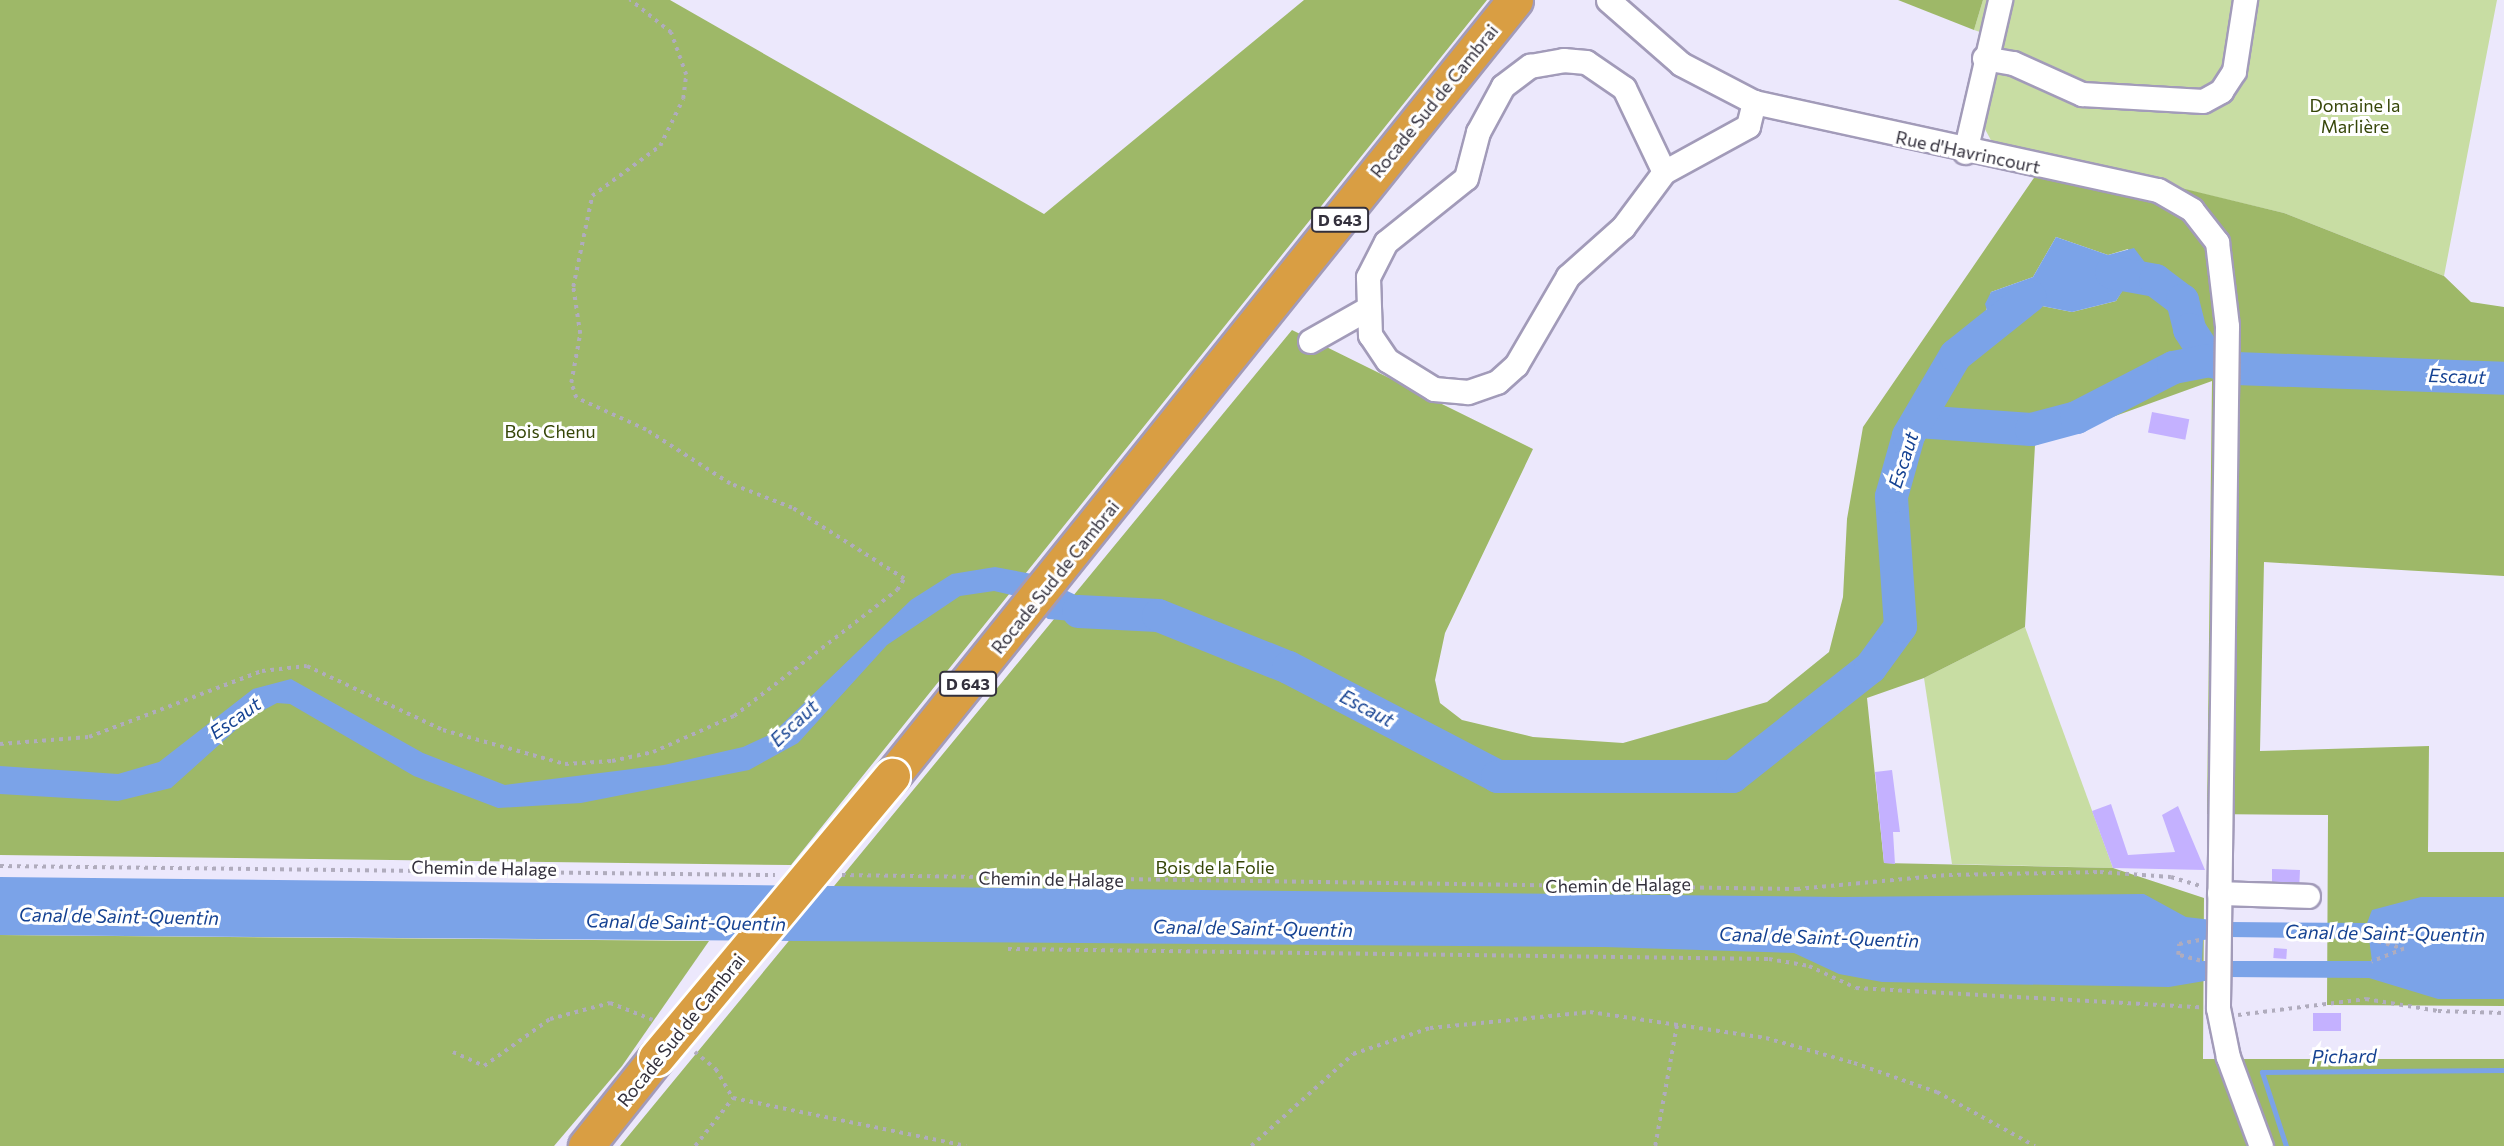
<!DOCTYPE html>
<meta charset="utf-8">
<style>
body{margin:0}
#map{position:relative;width:2504px;height:1146px;overflow:hidden;background:#ece8fc;font-family:Commissioner,sans-serif}
div>[style]{position:absolute}
[style*='--x']{left:calc(var(--x)*1px);top:calc(var(--y)*1px);width:calc(var(--w)*1px);rotate:calc(var(--a)*1deg)}
.green>*{inset:0;background:#c8dda3}
.forest>*{inset:0;background:#9eb868}
.water>*{inset:0;background:#7ba3e8}
.stream>*{height:5px;margin:-2.5px;padding:0 2.5px;transform-origin:2.5px;border-radius:2.5px;background:#7ba3e8}
.river>*{height:33px;margin:-16.5px;padding:0 16.5px;transform-origin:16.5px;border-radius:16.5px;background:#7ba3e8}
.building>*{inset:0;background:#c4b1ff;transform-origin:0 0}
.path>*{height:3.5px;margin-top:-1.75px;transform-origin:0;background:repeating-linear-gradient(90deg,#b0acbd 0 3.5px,transparent 0 8.5px)}
.roads{filter:drop-shadow(2px 0 #a29bb9) drop-shadow(-2px 0 #a29bb9) drop-shadow(0 2px #a29bb9) drop-shadow(0 -2px #a29bb9)}
.minor>*{height:23px;margin:-11.5px;padding:0 11.5px;transform-origin:11.5px;border-radius:11.5px;background:#fff}
.highway>*{height:35px;margin:-17.5px;padding:0 17.5px;transform-origin:17.5px;border-radius:17.5px;background:#d99e43}
.bridges{filter:drop-shadow(2px 0 #fff) drop-shadow(-2px 0 #fff) drop-shadow(0 2px #fff) drop-shadow(0 -2px #fff)}
.highway-bridge>*{height:35px;margin:-17.5px;padding:0 17.5px;transform-origin:17.5px;border-radius:17.5px;background:#d99e43}
span{translate:-50% -50%;white-space:nowrap;text-align:center;line-height:1.15;-webkit-text-stroke:6px #fff;paint-order:stroke}
.shield-label span{padding:2px 5px;background:#fff;border:2px solid;border-radius:5px;-webkit-text-stroke-width:0}
.shield-label{font-size:16px;color:#33303c;font-weight:700}
.street-label{font-size:18px;color:#33303c}
.park-label{font-size:18px;color:#364608}
.water-label{font-size:19px;color:#154292;font-style:italic}
</style>
<div id="map">
<div class="green">
<i style="clip-path:polygon(1983px 0,2497px 0,2444px 276px,2284px 213px,1993px 144px,1979px 118px,1995px 37px,1974px 30px)"></i>
<i style="clip-path:polygon(2025px 627px,2113px 868px,1952px 864px,1924px 678px)"></i>
</div>
<div class="forest">
<i style="clip-path:polygon(0 0,670px 0,1044px 214px,1304px 0,1487px 0,791px 865px,0 855px)"></i>
<i style="clip-path:polygon(1898px 0,1983px 0,1974px 30px)"></i>
<i style="clip-path:polygon(evenodd,2049px 156px,2284px 213px,2444px 276px,2471px 302px,2504px 307px,2504px 576px,2264px 562px,2260px 751px,2429px 746px,2428px 852px,2504px 852px,2504px 1006px,2327px 1005px,2328px 815px,2207px 814px,2212px 381px,2035px 445px,2025px 627px,1924px 678px,1867px 698px,1884px 863px,2113px 868px,2204px 898px,2203px 1059px,2504px 1059px,2504px 1146px,620px 1146px,1292px 330px,1533px 449px,1445px 633px,1435px 680px,1440px 703px,1462px 720px,1533px 737px,1623px 743px,1767px 702px,1829px 652px,1843px 597px,1847px 519px,1863px 427px,2049px 156px,2056px 237px,2108px 255px,2128px 249px,2143px 289px,2125px 286px,2116px 301px,2072px 312px,2032px 304px,1999px 324px,1985px 315px,1991px 292px,2033px 277px,2056px 237px)"></i>
<i style="clip-path:polygon(0 935px,709px 941px,622px 1066px,554px 1146px,0 1146px)"></i>
</div>
<div class="water">
<i style="clip-path:polygon(2056px 237px,2108px 255px,2134px 248px,2156px 277px,2143px 289px,2126px 286px,2116px 301px,2072px 312px,2032px 304px,1991px 323px,1985px 304px,1991px 292px,2033px 277px)"></i>
<i style="clip-path:polygon(995px 567px,1032px 574px,1084px 599px,1124px 599px,1122px 625px,1048px 619px,1020px 597px,994px 591px,960px 596px,887px 645px,798px 743px,749px 770px,581px 803px,498px 808px,414px 776px,290px 704px,277px 703px,249px 718px,171px 788px,118px 801px,0 794px,0 766px,118px 774px,159px 762px,253px 689px,291px 679px,423px 753px,505px 785px,664px 765px,743px 747px,773px 733px,911px 600px,952px 574px)"></i>
<i style="clip-path:polygon(evenodd,0 877px,1842px 897px,2144px 894px,2186px 917px,2229px 922px,2367px 923px,2372px 910px,2421px 897px,2504px 897px,2504px 999px,2438px 999px,2369px 978px,2228px 977px,2169px 987px,1882px 982px,1839px 974px,1794px 953px,1604px 947px,0 935px,0 877px,2229px 937px,2369px 939px,2372px 961px,2202px 961px,2203px 940px,2229px 937px)"></i>
</div>
<div class="stream">
<i style="--x:2286;--y:1146;--w:78;--a:-108"></i>
<i style="--x:2262;--y:1072;--w:242;--a:-0.5"></i>
</div>
<div class="river">
<i style="--x:2111;--y:272;--w:45;--a:10.3"></i>
<i style="--x:2155;--y:280;--w:34;--a:37"></i>
<i style="--x:2182;--y:300;--w:30;--a:76"></i>
<i style="--x:2189;--y:329;--w:37;--a:57"></i>
<i style="--x:2209;--y:360;--w:28;--a:17"></i>
<i style="--x:2236;--y:368;--w:268;--a:2.1"></i>
<i style="--x:1917;--y:421;--w:114;--a:4"></i>
<i style="--x:2031;--y:429;--w:47;--a:-14.9"></i>
<i style="--x:2076;--y:417;--w:109;--a:-27.3"></i>
<i style="--x:2173;--y:367;--w:37;--a:-11"></i>
<i style="--x:1078;--y:611;--w:80;--a:2.9"></i>
<i style="--x:1158;--y:615;--w:140;--a:21.8"></i>
<i style="--x:1288;--y:667;--w:236;--a:27.5"></i>
<i style="--x:1497;--y:776;--w:235;--a:0"></i>
<i style="--x:1732;--y:776;--w:176;--a:-38.3"></i>
<i style="--x:1870;--y:667;--w:51;--a:-53.8"></i>
<i style="--x:1900;--y:626;--w:130;--a:-94"></i>
<i style="--x:1891;--y:496;--w:63;--a:-74.4"></i>
<i style="--x:1908;--y:435;--w:93;--a:-59.6"></i>
<i style="--x:1955;--y:355;--w:95;--a:-38.6"></i>
</div>
<div class="building">
<i style="left:2152px;top:412px;width:38px;height:21px;rotate:11deg"></i>
<i style="clip-path:polygon(1892px 770px,1900px 832px,1893px 832px,1895px 864px,1884px 863px,1875px 772px)"></i>
<i style="clip-path:polygon(2111px 804px,2128px 855px,2175px 852px,2162px 815px,2178px 806px,2205px 870px,2113px 868px,2092px 811px)"></i>
<i style="clip-path:polygon(2272px 869px,2300px 870px,2299px 891px,2272px 886px)"></i>
<i style="left:2274px;top:948px;width:13px;height:10px;rotate:4deg"></i>
<i style="left:2313px;top:1013px;width:28px;height:18px"></i>
</div>
<div class="path">
<i style="--x:0;--y:744;--w:89;--a:-4.5"></i>
<i style="--x:89;--y:737;--w:185;--a:-20.9"></i>
<i style="--x:262;--y:671;--w:45;--a:-6.3"></i>
<i style="--x:307;--y:666;--w:150;--a:25.2"></i>
<i style="--x:443;--y:730;--w:127;--a:15.6"></i>
<i style="--x:565;--y:764;--w:47;--a:-3.7"></i>
<i style="--x:612;--y:761;--w:42;--a:-12.4"></i>
<i style="--x:653;--y:752;--w:89;--a:-24"></i>
<i style="--x:734;--y:716;--w:206;--a:-37.7"></i>
<i style="--x:897;--y:590;--w:13;--a:-58"></i>
<i style="--x:904;--y:579;--w:133;--a:-147.6"></i>
<i style="--x:792;--y:508;--w:66;--a:-158.8"></i>
<i style="--x:730;--y:484;--w:100;--a:-147.3"></i>
<i style="--x:646;--y:430;--w:77;--a:-155.4"></i>
<i style="--x:576;--y:398;--w:16;--a:-108"></i>
<i style="--x:571;--y:383;--w:50;--a:-79.6"></i>
<i style="--x:580;--y:334;--w:48;--a:-98.5"></i>
<i style="--x:573;--y:287;--w:93;--a:-78.2"></i>
<i style="--x:592;--y:196;--w:84;--a:-36.3"></i>
<i style="--x:660;--y:146;--w:52;--a:-63.9"></i>
<i style="--x:683;--y:99;--w:24;--a:-83"></i>
<i style="--x:686;--y:75;--w:45;--a:-109.7"></i>
<i style="--x:671;--y:33;--w:53;--a:-141.2"></i>
<i style="--x:0;--y:866;--w:775;--a:0.67"></i>
<i style="--x:842;--y:875;--w:955;--a:0.84"></i>
<i style="--x:1797;--y:889;--w:153;--a:-5.3"></i>
<i style="--x:1949;--y:875;--w:151;--a:-1.1"></i>
<i style="--x:2100;--y:872;--w:71;--a:4"></i>
<i style="--x:2171;--y:877;--w:30;--a:17"></i>
<i style="--x:2370;--y:939;--w:35;--a:16"></i>
<i style="--x:2404;--y:949;--w:35;--a:158"></i>
<i style="--x:1008;--y:949;--w:761;--a:0.75"></i>
<i style="--x:1769;--y:959;--w:41;--a:9.9"></i>
<i style="--x:1809;--y:966;--w:52;--a:25.1"></i>
<i style="--x:1856;--y:988;--w:344;--a:3.2"></i>
<i style="--x:2200;--y:961;--w:23;--a:-165"></i>
<i style="--x:2178;--y:955;--w:11;--a:-85"></i>
<i style="--x:2179;--y:944;--w:21;--a:-11"></i>
<i style="--x:2238;--y:1015;--w:129;--a:-7.1"></i>
<i style="--x:2366;--y:999;--w:73;--a:9.5"></i>
<i style="--x:2438;--y:1011;--w:66;--a:1.7"></i>
<i style="--x:453;--y:1052;--w:34;--a:24"></i>
<i style="--x:484;--y:1066;--w:81;--a:-35.5"></i>
<i style="--x:550;--y:1019;--w:62;--a:-14.9"></i>
<i style="--x:610;--y:1003;--w:46;--a:21.6"></i>
<i style="--x:695;--y:1052;--w:27;--a:39"></i>
<i style="--x:716;--y:1069;--w:34;--a:60"></i>
<i style="--x:733;--y:1098;--w:238;--a:11.6"></i>
<i style="--x:695;--y:1146;--w:61;--a:-51.6"></i>
<i style="--x:1251;--y:1146;--w:137;--a:-42"></i>
<i style="--x:1353;--y:1054;--w:81;--a:-18.7"></i>
<i style="--x:1430;--y:1028;--w:161;--a:-5.7"></i>
<i style="--x:1590;--y:1012;--w:178;--a:8.4"></i>
<i style="--x:1766;--y:1038;--w:91;--a:15.9"></i>
<i style="--x:1854;--y:1063;--w:88;--a:19.3"></i>
<i style="--x:1937;--y:1092;--w:112;--a:28.9"></i>
<i style="--x:1655;--y:1146;--w:124;--a:-79.8"></i>
</div>
<div class="roads">
<div class="minor">
<i style="--x:1608;--y:0;--w:97;--a:41.2"></i>
<i style="--x:1681;--y:64;--w:82;--a:27.5"></i>
<i style="--x:1754;--y:102;--w:413;--a:12.3"></i>
<i style="--x:2158;--y:190;--w:39;--a:30"></i>
<i style="--x:2192;--y:210;--w:41;--a:52"></i>
<i style="--x:2217;--y:242;--w:85;--a:83.2"></i>
<i style="--x:2227;--y:326;--w:682;--a:90.76"></i>
<i style="--x:2218;--y:1008;--w:50;--a:78.5"></i>
<i style="--x:2228;--y:1057;--w:95;--a:69.7"></i>
<i style="--x:1984;--y:58;--w:29;--a:10"></i>
<i style="--x:2013;--y:63;--w:76;--a:24.2"></i>
<i style="--x:2082;--y:94;--w:121;--a:3.3"></i>
<i style="--x:2203;--y:101;--w:21;--a:-29"></i>
<i style="--x:2221;--y:91;--w:24;--a:-57"></i>
<i style="--x:2234;--y:71;--w:72;--a:-81.2"></i>
<i style="--x:1563;--y:60;--w:23;--a:5"></i>
<i style="--x:1586;--y:62;--w:46;--a:34.4"></i>
<i style="--x:1624;--y:88;--w:93;--a:64.5"></i>
<i style="--x:1664;--y:172;--w:69;--a:126.7"></i>
<i style="--x:1623;--y:227;--w:74;--a:138.3"></i>
<i style="--x:1568;--y:276;--w:103;--a:120.3"></i>
<i style="--x:1516;--y:365;--w:25;--a:138"></i>
<i style="--x:1497;--y:382;--w:31;--a:161"></i>
<i style="--x:1468;--y:392;--w:34;--a:-175"></i>
<i style="--x:1434;--y:389;--w:55;--a:-148.3"></i>
<i style="--x:1387;--y:360;--w:30;--a:-124"></i>
<i style="--x:1370;--y:335;--w:58;--a:-92"></i>
<i style="--x:1368;--y:277;--w:39;--a:-63"></i>
<i style="--x:1386;--y:242;--w:102;--a:-38.7"></i>
<i style="--x:1466;--y:178;--w:48;--a:-75.4"></i>
<i style="--x:1478;--y:132;--w:52;--a:-61.5"></i>
<i style="--x:1503;--y:86;--w:34;--a:-37"></i>
<i style="--x:1530;--y:66;--w:34;--a:-10"></i>
<i style="--x:1965;--y:152;--w:156;--a:-77"></i>
<i style="--x:1664;--y:172;--w:96;--a:-28.7"></i>
<i style="--x:1748;--y:126;--w:25;--a:-76"></i>
<i style="--x:1310;--y:341;--w:63;--a:-29.4"></i>
<i style="--x:2219;--y:893;--w:89;--a:1.9"></i>
</div>
<div class="highway">
<i style="--x:892;--y:776;--w:995;--a:-51.24"></i>
<i style="--x:586;--y:1146;--w:112;--a:-51.5"></i>
</div>
</div>
<div class="bridges">
<div class="highway-bridge">
<i style="--x:656;--y:1058;--w:368;--a:-50.1"></i>
</div>
</div>
<div class="shield-label">
<span style="left:1340px;top:220px">D 643</span>
<span style="left:968px;top:684px">D 643</span>
</div>
<div class="street-label">
<span style="left:1434px;top:101px;rotate:-51deg">Rocade Sud de Cambrai</span>
<span style="left:1968px;top:152px;rotate:12deg">Rue d'Havrincourt</span>
<span style="left:1055px;top:577px;rotate:-51deg">Rocade Sud de Cambrai</span>
<span style="left:484px;top:868px;rotate:1deg">Chemin de Halage</span>
<span style="left:1051px;top:879px;rotate:1deg">Chemin de Halage</span>
<span style="left:1618px;top:885px;rotate:-1deg">Chemin de Halage</span>
<span style="left:681px;top:1030px;rotate:-51deg">Rocade Sud de Cambrai</span>
</div>
<div class="park-label">
<span style="left:2355px;top:116px">Domaine la<br>Marlière</span>
<span style="left:550px;top:431px">Bois Chenu</span>
<span style="left:1215px;top:867px">Bois de la Folie</span>
</div>
<div class="water-label">
<span style="left:2457px;top:376px;rotate:2deg">Escaut</span>
<span style="left:1903px;top:460px;rotate:-72deg">Escaut</span>
<span style="left:1367px;top:708px;rotate:28deg">Escaut</span>
<span style="left:235px;top:718px;rotate:-35deg">Escaut</span>
<span style="left:794px;top:723px;rotate:-43deg">Escaut</span>
<span style="left:119px;top:916px;rotate:1deg">Canal de Saint-Quentin</span>
<span style="left:686px;top:922px;rotate:1deg">Canal de Saint-Quentin</span>
<span style="left:1253px;top:928px;rotate:1deg">Canal de Saint-Quentin</span>
<span style="left:2385px;top:933px;rotate:1deg">Canal de Saint-Quentin</span>
<span style="left:1819px;top:937px;rotate:2deg">Canal de Saint-Quentin</span>
<span style="left:2344px;top:1056px;rotate:-1deg">Pichard</span>
</div>
</div>
